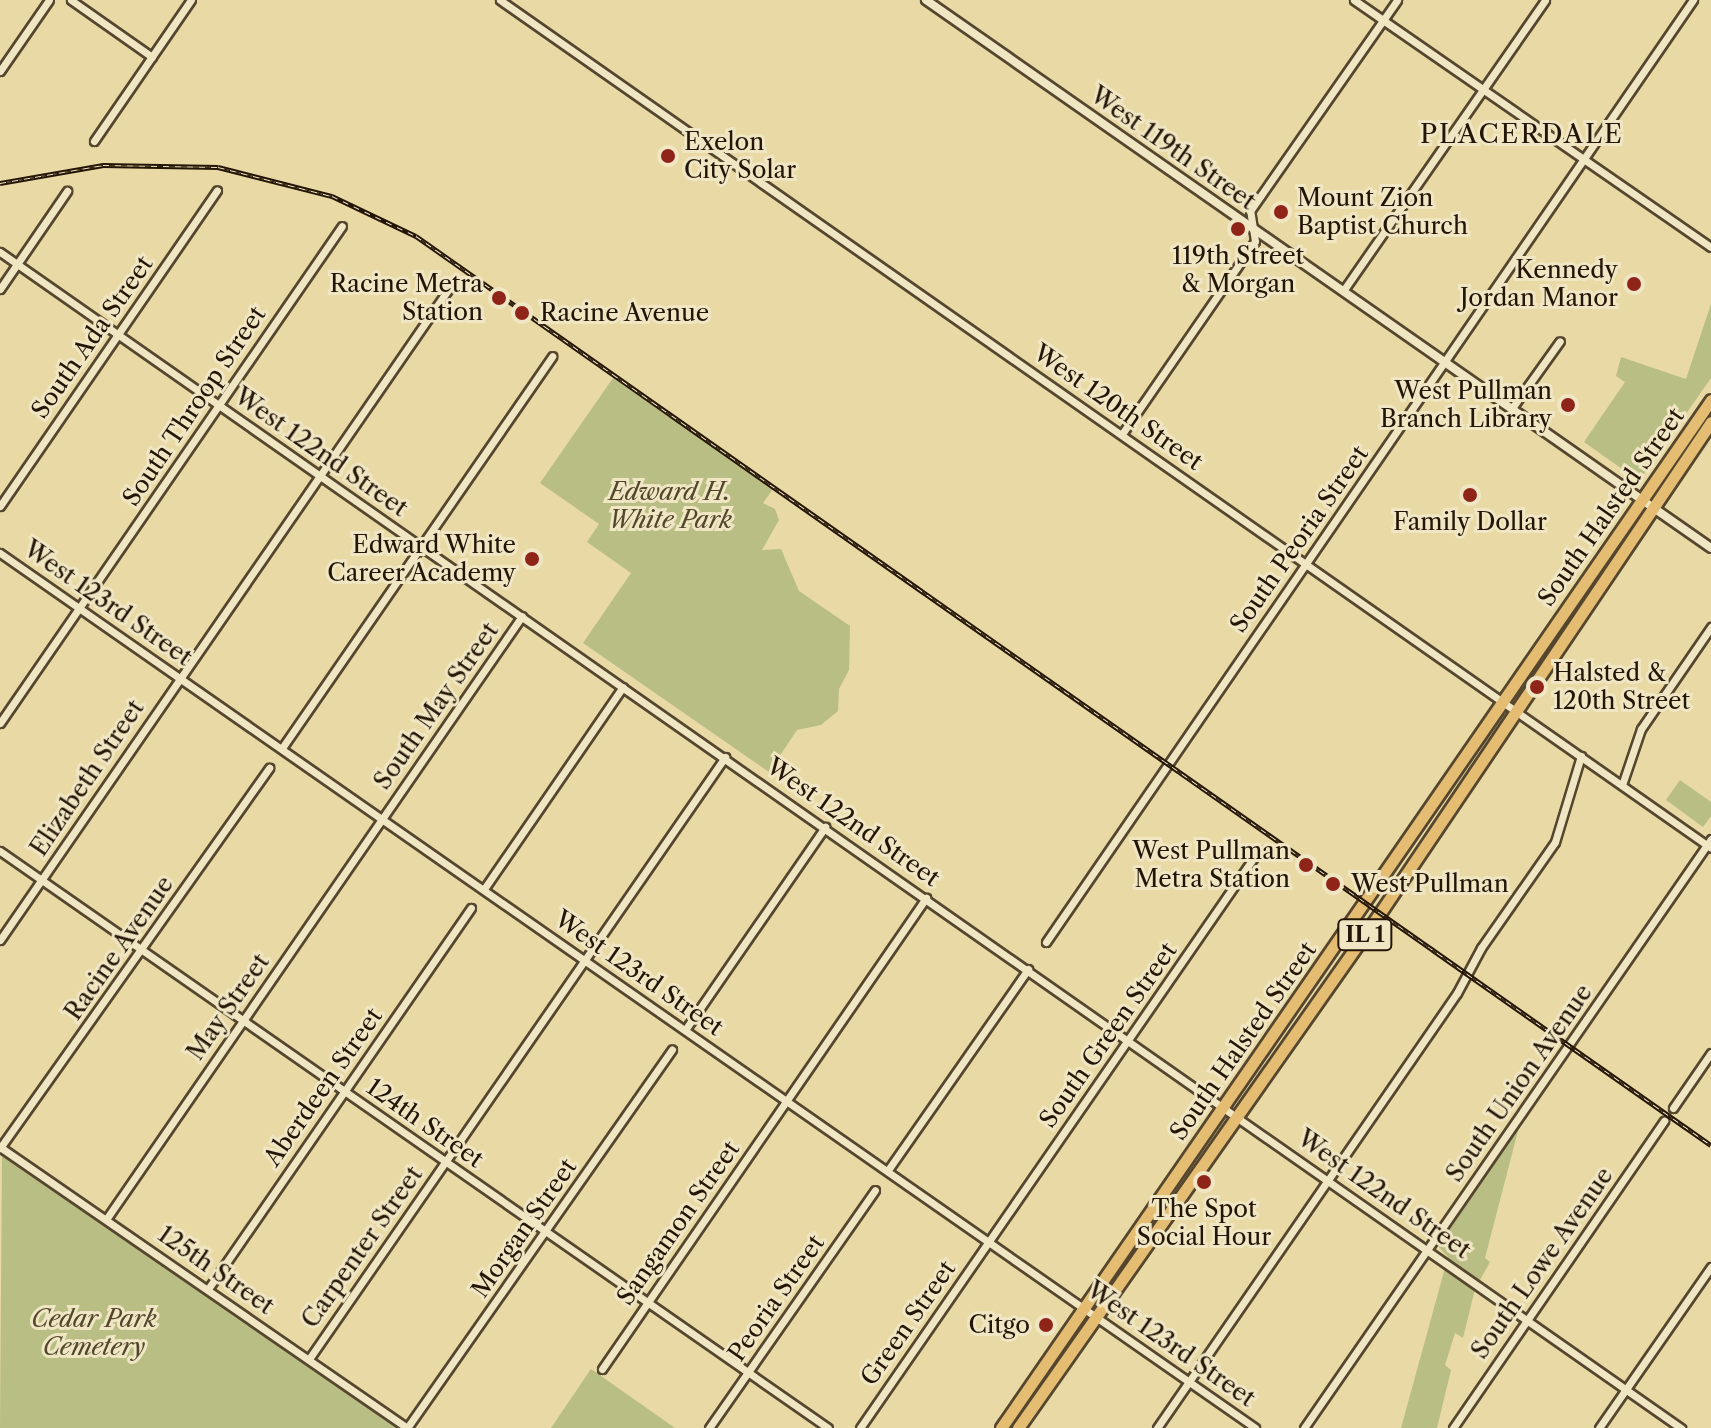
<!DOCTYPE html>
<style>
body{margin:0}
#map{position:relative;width:1711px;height:1428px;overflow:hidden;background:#e8d9a5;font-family:"Libre Caslon Text",serif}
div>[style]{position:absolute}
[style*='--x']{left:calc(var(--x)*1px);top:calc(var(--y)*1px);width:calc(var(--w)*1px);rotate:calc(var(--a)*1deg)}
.green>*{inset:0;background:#b9be84}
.roads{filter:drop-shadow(2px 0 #55462e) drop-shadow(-2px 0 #55462e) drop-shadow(0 2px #55462e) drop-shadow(0 -2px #55462e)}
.minor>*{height:7px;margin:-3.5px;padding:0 3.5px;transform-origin:3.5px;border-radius:3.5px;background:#f0e6c4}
.tertiary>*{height:8px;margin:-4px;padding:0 4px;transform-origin:4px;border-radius:4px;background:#f0e6c4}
.primary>*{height:11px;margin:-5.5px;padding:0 5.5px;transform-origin:5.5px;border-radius:5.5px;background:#e4bc72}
.rail>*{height:5px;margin-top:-2.5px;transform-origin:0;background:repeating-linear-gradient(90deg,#f0e6c4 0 6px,#241506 0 12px);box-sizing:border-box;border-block:2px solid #241506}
.dots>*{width:22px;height:22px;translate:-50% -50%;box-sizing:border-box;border:4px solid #f0e6c4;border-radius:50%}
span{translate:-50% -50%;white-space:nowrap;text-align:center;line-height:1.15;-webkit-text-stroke:6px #f0e6c4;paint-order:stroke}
.shield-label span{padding:2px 6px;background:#f0e6c4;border:2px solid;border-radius:6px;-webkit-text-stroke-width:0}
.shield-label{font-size:22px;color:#241506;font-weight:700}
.poi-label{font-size:24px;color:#241506}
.left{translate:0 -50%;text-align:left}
.right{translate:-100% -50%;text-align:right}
.street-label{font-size:24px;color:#241506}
.park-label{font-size:24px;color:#51482c;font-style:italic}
.neighbourhood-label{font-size:26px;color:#241506;letter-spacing:2px}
</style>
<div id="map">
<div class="green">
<i style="clip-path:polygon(1711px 304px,1711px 378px,1639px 481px,1584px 442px,1625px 382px,1616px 376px,1621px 357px,1686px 379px)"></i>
<i style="clip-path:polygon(613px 378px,773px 489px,763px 503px,775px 509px,779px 520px,762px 550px,781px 549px,799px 591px,850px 626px,849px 670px,839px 689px,838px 711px,821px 725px,797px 730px,769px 772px,583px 643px,631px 573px,587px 542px,599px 524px,540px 483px)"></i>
<i style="clip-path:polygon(1680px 780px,1711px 802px,1711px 816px,1703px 827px,1666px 800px)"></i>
<i style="clip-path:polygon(1519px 1127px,1485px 1258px,1490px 1262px,1475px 1289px,1463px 1338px,1455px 1333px,1445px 1365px,1451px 1370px,1437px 1428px,1401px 1428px,1448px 1257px,1437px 1245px)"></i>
<i style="clip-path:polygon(2px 1154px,9px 1156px,396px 1428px,0 1428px)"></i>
<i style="clip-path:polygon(591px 1369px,675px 1428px,551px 1428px)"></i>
</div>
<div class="roads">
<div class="minor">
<i style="--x:71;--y:0;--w:99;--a:35.1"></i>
<i style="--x:500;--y:0;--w:1478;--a:35"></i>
<i style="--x:1354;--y:0;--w:434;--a:34.7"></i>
<i style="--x:0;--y:71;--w:86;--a:-55.4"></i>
<i style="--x:94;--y:141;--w:171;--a:-55.5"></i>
<i style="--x:0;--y:252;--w:2052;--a:34.98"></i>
<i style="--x:0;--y:289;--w:119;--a:-55.6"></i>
<i style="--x:1343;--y:291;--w:354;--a:-55.2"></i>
<i style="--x:1512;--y:408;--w:82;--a:-54.4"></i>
<i style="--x:1122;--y:434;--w:234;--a:-55.4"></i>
<i style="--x:1255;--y:241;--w:30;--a:-99"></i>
<i style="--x:1250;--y:211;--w:257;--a:-55.1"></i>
<i style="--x:0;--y:506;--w:383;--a:-55.5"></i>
<i style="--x:0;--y:553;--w:1530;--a:34.88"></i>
<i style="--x:0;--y:723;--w:603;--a:-55.47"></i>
<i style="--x:282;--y:748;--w:476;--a:-55.4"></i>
<i style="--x:1622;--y:785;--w:59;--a:-71.3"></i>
<i style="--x:1641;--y:729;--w:124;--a:-55.5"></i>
<i style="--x:0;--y:851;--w:1009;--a:34.87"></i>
<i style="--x:484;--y:889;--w:245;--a:-55.5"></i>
<i style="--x:0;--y:940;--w:793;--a:-55.43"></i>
<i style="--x:1046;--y:942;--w:1143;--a:-55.52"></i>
<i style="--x:685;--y:1030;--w:247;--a:-55.4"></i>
<i style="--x:1673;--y:1108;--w:67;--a:-55.4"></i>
<i style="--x:0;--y:1147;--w:495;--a:34.6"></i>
<i style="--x:0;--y:1148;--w:466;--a:-54.7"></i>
<i style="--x:888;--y:1170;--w:245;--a:-55.1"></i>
<i style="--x:107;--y:1218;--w:731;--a:-55.42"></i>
<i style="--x:208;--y:1289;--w:463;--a:-55.4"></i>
<i style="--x:309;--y:1359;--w:732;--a:-55.35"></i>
<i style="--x:602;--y:1369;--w:572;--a:-55.48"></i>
<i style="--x:407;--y:1428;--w:462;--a:-55"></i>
<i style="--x:709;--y:1428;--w:290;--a:-55.1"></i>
<i style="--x:860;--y:1428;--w:702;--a:-55.38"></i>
<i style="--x:1157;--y:1428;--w:528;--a:-55.41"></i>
<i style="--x:1457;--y:993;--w:51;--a:-61.9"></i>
<i style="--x:1481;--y:948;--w:129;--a:-55.1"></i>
<i style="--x:1555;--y:842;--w:90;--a:-73.2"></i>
<i style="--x:1304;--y:1428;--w:716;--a:-55.36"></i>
<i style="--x:1453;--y:1428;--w:373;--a:-55.5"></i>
<i style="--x:1599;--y:1428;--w:196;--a:-55.2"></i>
</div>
<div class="tertiary">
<i style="--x:926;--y:0;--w:957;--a:34.92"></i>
</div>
<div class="primary">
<i style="--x:1001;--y:1428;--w:1249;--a:-55.37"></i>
<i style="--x:1018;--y:1428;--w:629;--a:-54.9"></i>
<i style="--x:1380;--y:913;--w:592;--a:-56.01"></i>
</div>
</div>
<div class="rail">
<i style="--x:0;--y:183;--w:105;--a:-9.9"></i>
<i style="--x:103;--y:165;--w:115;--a:1"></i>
<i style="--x:218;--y:167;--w:118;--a:14.3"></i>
<i style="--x:332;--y:196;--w:93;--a:25.5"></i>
<i style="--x:416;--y:236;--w:1582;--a:35.07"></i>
</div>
<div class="dots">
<i style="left:668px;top:156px;background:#8f2418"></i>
<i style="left:1281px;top:212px;background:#8f2418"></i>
<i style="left:1238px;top:229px;background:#8f2418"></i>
<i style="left:1634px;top:284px;background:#8f2418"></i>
<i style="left:499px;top:298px;background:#8f2418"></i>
<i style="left:522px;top:313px;background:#8f2418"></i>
<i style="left:1568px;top:405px;background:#8f2418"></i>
<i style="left:1470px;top:495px;background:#8f2418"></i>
<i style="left:532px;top:559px;background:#8f2418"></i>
<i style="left:1537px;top:687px;background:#8f2418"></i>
<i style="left:1306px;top:865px;background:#8f2418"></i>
<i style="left:1333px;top:884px;background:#8f2418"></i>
<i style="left:1204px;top:1182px;background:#8f2418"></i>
<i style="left:1046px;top:1325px;background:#8f2418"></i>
</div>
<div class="shield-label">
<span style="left:1365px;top:935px">IL 1</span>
</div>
<div class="poi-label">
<span class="left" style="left:684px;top:156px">Exelon<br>City Solar</span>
<span class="left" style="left:1297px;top:212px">Mount Zion<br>Baptist Church</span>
<span style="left:1238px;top:270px">119th Street<br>&amp; Morgan</span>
<span class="right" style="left:1618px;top:284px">Kennedy<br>Jordan Manor</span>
<span class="right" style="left:483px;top:298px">Racine Metra<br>Station</span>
<span class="left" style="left:540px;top:313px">Racine Avenue</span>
<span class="right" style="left:1552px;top:405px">West Pullman<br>Branch Library</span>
<span style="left:1470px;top:522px">Family Dollar</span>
<span class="right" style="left:516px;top:559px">Edward White<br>Career Academy</span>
<span class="left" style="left:1553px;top:687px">Halsted &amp;<br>120th Street</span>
<span class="right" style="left:1290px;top:865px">West Pullman<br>Metra Station</span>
<span class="left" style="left:1351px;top:884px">West Pullman</span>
<span style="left:1204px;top:1223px">The Spot<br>Social Hour</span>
<span class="right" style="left:1030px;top:1325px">Citgo</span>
</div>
<div class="street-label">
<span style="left:1173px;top:148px;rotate:35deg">West 119th Street</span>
<span style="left:92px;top:337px;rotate:-55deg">South Ada Street</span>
<span style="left:194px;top:406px;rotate:-56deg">South Throop Street</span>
<span style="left:1118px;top:407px;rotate:35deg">West 120th Street</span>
<span style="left:321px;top:452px;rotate:35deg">West 122nd Street</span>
<span style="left:1611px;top:507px;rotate:-55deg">South Halsted Street</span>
<span style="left:1299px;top:539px;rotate:-55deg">South Peoria Street</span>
<span style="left:108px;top:603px;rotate:35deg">West 123rd Street</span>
<span style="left:436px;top:706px;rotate:-55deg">South May Street</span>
<span style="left:87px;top:778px;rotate:-56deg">Elizabeth Street</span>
<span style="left:853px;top:822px;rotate:35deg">West 122nd Street</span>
<span style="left:119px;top:948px;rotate:-55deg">Racine Avenue</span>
<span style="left:639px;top:973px;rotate:35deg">West 123rd Street</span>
<span style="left:228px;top:1007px;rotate:-55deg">May Street</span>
<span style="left:1108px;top:1035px;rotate:-55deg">South Green Street</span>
<span style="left:1243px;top:1041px;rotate:-55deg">South Halsted Street</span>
<span style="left:1519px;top:1083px;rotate:-55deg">South Union Avenue</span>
<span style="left:323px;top:1087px;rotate:-55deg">Aberdeen Street</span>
<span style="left:425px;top:1123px;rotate:35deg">124th Street</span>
<span style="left:1384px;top:1194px;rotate:35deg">West 122nd Street</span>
<span style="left:678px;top:1223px;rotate:-55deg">Sangamon Street</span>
<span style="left:524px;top:1228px;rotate:-55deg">Morgan Street</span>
<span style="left:362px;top:1247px;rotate:-55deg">Carpenter Street</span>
<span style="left:1542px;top:1263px;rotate:-55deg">South Lowe Avenue</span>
<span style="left:216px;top:1270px;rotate:35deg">125th Street</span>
<span style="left:776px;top:1298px;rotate:-55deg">Peoria Street</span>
<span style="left:908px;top:1323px;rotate:-55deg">Green Street</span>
<span style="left:1171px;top:1344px;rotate:35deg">West 123rd Street</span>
</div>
<div class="park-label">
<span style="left:670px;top:506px">Edward H.<br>White Park</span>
<span style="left:94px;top:1333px">Cedar Park<br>Cemetery</span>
</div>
<div class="neighbourhood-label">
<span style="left:1522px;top:135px">PLACERDALE</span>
</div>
</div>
